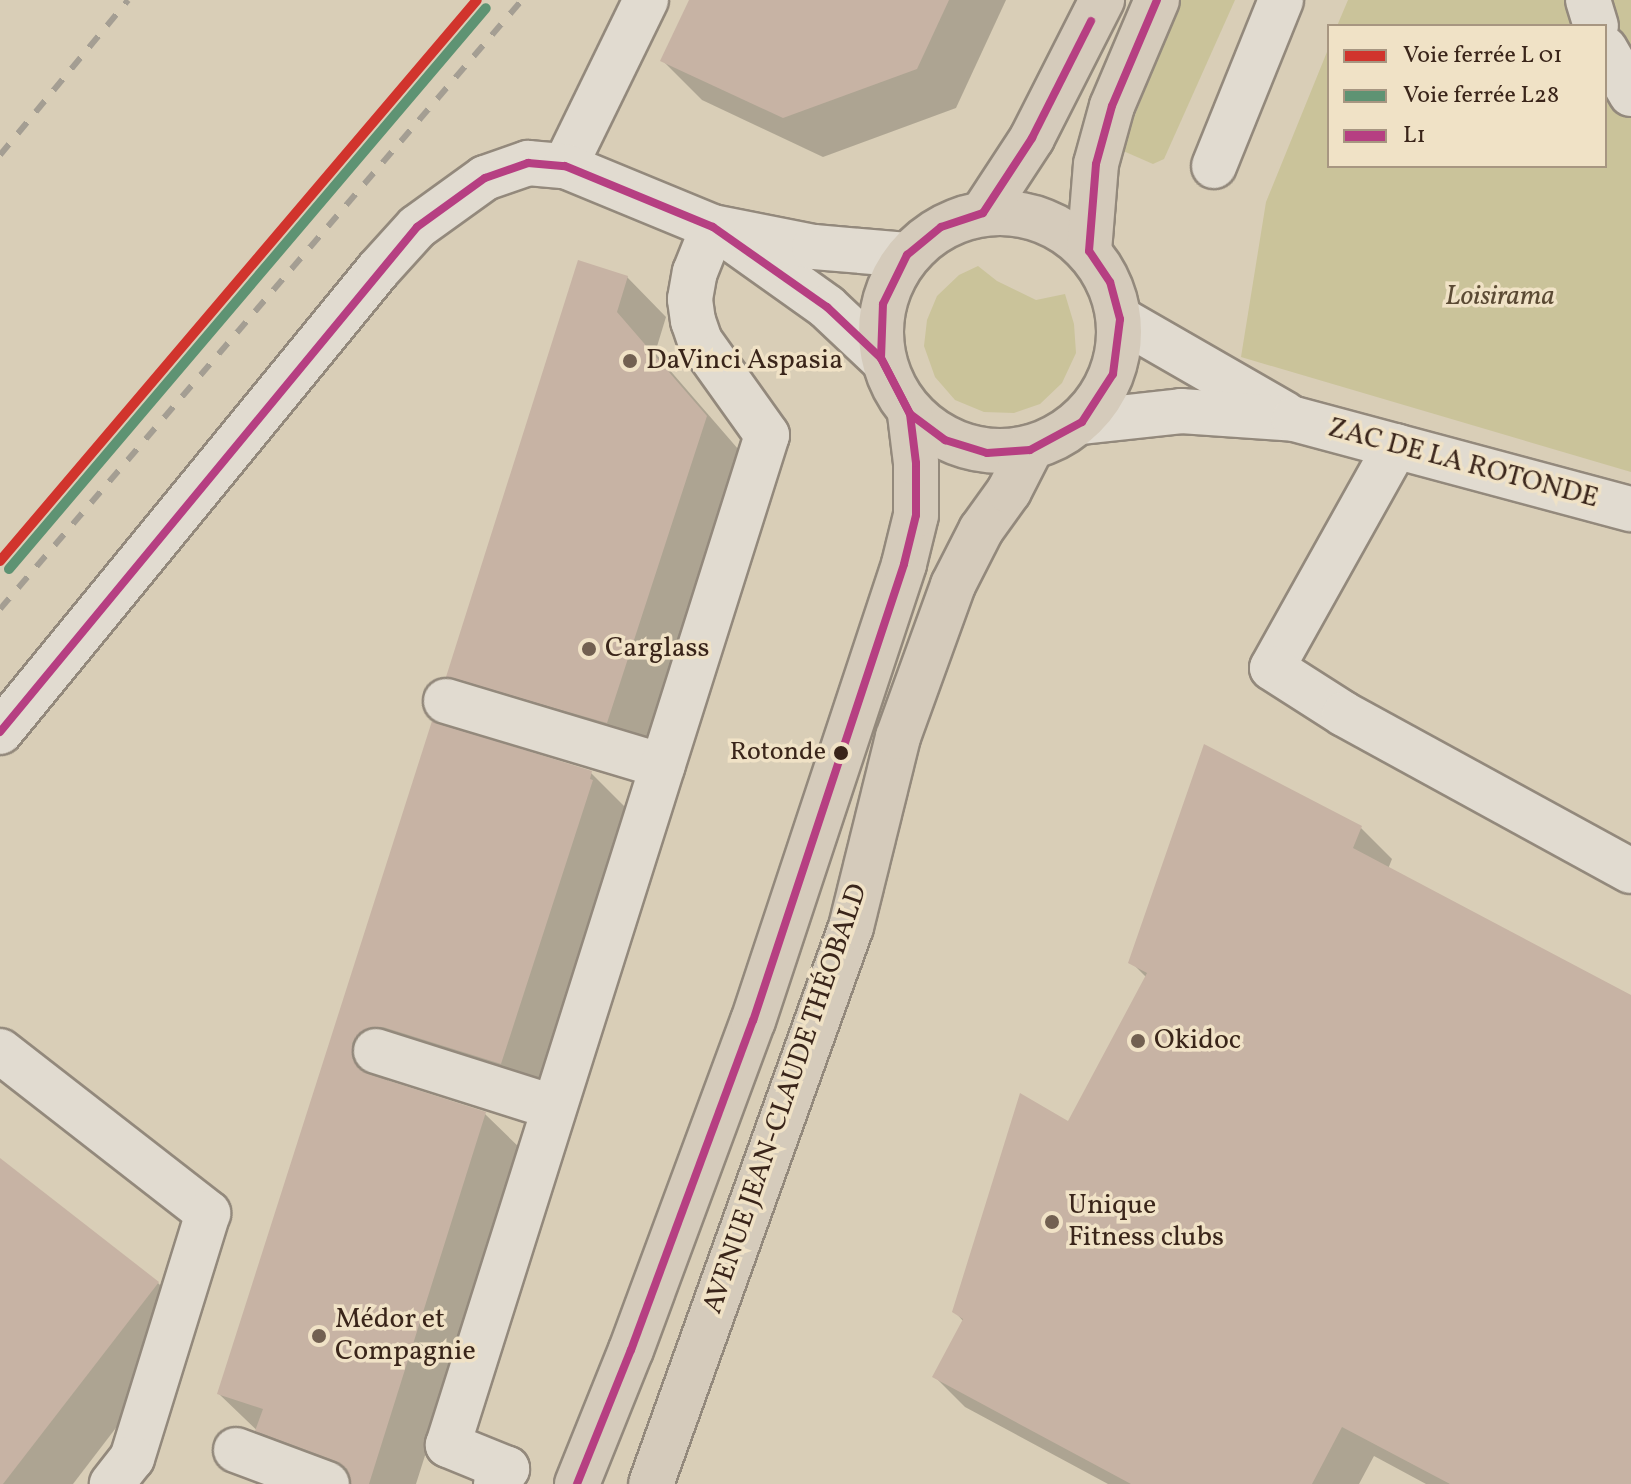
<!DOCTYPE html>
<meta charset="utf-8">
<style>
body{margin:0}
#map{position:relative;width:1631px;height:1484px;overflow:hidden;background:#d9ceb7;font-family:Vollkorn,serif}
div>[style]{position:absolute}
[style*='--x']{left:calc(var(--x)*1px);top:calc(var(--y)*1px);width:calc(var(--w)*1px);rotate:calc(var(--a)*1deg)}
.green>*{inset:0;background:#cac39a}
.shadow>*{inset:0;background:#0003}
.building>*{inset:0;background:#c7b3a4}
.roads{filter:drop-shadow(2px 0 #93897c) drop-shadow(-2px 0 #93897c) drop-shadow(0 2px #93897c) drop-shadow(0 -2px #93897c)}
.minor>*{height:44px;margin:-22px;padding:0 22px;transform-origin:22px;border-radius:22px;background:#e1dbd0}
.major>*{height:44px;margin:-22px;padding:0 22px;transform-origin:22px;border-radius:22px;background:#d5cbbb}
.major>.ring{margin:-22px;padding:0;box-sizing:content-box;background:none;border:44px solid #d5cbbb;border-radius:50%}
.rail>*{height:6px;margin-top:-3px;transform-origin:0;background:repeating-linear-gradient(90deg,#a49e93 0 14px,transparent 0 28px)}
.bus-1>*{height:8px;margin:-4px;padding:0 4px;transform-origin:4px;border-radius:4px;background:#b63f82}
.rail-1>*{height:10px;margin:-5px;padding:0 5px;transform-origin:5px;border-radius:5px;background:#d1342d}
.rail-2>*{height:10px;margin:-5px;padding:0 5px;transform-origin:5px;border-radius:5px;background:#5e9373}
.dots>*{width:22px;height:22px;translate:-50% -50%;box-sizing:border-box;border:4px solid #f0e2c6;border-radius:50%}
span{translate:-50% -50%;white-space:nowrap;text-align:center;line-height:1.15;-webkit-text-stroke:7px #f0e2c6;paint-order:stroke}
.bus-label{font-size:26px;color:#3a251a}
.right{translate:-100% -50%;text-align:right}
.park-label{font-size:28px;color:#5b4a34;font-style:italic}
.poi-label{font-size:28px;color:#3a251a}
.left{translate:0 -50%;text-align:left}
.street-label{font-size:28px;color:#3a251a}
.legend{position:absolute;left:1327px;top:24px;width:280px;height:144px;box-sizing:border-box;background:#f0e2c6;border:2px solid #a79681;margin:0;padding:10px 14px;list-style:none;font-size:24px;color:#3a251a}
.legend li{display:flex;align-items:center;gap:16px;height:40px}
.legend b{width:40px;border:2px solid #a79681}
</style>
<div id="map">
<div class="green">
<i style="clip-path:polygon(1181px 0,1235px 0,1164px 159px,1153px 164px,1121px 150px)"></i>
<i style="clip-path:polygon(1348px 0,1631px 0,1631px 472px,1241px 357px,1266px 202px,1329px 47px,1329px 166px,1605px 166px,1605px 26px,1337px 26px)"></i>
<i style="clip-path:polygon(978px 266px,997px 281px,1036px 300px,1065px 294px,1074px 324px,1076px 353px,1062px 383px,1040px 404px,1014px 413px,984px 412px,955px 400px,935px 377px,924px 346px,927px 320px,937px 296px,959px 275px)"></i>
</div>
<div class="shadow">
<i style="clip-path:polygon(691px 0,1006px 0,956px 108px,823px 157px,702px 100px,663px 61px)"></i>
<i style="clip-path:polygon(627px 277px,666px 317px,655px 353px,745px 457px,647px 762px,487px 715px,448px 676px)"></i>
<i style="clip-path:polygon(433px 723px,591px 773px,627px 809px,538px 1099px,396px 1068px,388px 1080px,388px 1083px,485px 1114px,522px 1150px,416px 1484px,337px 1484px,294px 1466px,219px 1394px)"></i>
<i style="clip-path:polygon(1205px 747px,1361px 828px,1392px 859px,1388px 869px,1631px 998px,1631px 1484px,1426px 1484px,1374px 1456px,1359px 1484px,1108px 1484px,965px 1407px,935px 1377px,964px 1322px,954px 1311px,1068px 1124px,1147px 978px,1131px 962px)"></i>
<i style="clip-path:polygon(0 1161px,158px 1283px,197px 1322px,73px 1484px,0 1484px)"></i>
</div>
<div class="building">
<i style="clip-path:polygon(689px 0,949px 0,917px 69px,783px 118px,660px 61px)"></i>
<i style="clip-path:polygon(578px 260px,628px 276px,617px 312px,707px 416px,607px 723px,446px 677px)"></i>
<i style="clip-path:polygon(432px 721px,592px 771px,590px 779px,593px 780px,501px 1064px,383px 1027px,371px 1027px,360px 1032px,352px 1043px,352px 1057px,357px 1067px,368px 1074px,486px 1112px,369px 1484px,351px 1484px,347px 1469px,336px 1461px,255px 1431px,263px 1409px,217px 1394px)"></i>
<i style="clip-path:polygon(1204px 744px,1362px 826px,1353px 848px,1631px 995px,1631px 1484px,1450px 1484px,1342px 1427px,1312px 1484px,1131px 1484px,932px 1377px,963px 1319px,952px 1312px,1020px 1093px,1068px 1121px,1147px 973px,1128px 963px)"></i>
<i style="clip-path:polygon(0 1158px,159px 1282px,3px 1484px,0 1484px)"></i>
</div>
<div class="roads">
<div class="minor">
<i style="--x:1588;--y:0;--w:27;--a:73"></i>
<i style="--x:1605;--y:49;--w:52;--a:60"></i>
<i style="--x:565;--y:166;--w:185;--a:-64"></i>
<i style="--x:1214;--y:166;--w:179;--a:-68"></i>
<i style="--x:729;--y:237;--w:120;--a:35.5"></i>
<i style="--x:827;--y:307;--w:74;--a:43.4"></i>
<i style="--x:1120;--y:319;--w:190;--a:29.9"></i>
<i style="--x:1082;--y:422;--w:100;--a:-6.3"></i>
<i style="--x:1181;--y:411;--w:113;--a:4"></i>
<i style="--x:1294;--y:419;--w:349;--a:15"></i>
<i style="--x:1396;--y:446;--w:254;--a:119.2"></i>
<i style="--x:1272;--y:668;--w:85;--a:32.6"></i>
<i style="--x:1344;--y:714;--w:327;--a:28.7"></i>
<i style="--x:446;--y:701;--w:226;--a:16.7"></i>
<i style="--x:0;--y:732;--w:597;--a:-50.71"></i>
<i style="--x:378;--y:270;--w:58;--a:-47.8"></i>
<i style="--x:417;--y:227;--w:84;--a:-35.8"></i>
<i style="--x:485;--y:178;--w:46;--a:-19.2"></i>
<i style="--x:528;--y:163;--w:37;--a:5"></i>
<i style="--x:565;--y:166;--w:160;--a:22.4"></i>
<i style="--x:713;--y:227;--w:103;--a:11.2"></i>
<i style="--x:814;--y:247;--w:93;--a:4.9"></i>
<i style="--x:0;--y:1051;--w:264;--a:37.9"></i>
<i style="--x:208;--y:1213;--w:257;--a:107.2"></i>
<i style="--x:132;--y:1458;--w:33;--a:128"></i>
<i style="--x:376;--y:1051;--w:186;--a:17.6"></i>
<i style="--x:236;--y:1450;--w:97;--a:20.5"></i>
<i style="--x:496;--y:1484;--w:19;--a:-54"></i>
<i style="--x:507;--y:1469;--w:64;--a:-157.9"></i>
<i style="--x:448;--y:1445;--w:1059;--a:-72.47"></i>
<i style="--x:767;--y:435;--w:115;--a:-125.5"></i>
<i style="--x:700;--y:341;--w:21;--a:-109"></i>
<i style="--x:693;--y:321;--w:22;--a:-98"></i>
<i style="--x:690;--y:299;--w:27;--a:-80"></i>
<i style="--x:695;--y:272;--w:48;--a:-68.2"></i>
</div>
<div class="major">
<i class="ring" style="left:881px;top:213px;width:194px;height:194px"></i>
<i style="--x:983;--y:213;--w:90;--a:-56.8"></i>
<i style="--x:1032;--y:138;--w:155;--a:-63.1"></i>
<i style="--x:1089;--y:251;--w:87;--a:-85.4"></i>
<i style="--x:1096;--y:164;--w:60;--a:-74.6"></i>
<i style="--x:1112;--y:106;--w:115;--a:-67"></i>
<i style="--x:577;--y:1484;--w:144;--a:-68.1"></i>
<i style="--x:631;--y:1350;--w:351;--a:-69.7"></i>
<i style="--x:753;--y:1021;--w:481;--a:-71.7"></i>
<i style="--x:904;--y:564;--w:50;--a:-76.2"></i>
<i style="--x:916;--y:515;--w:52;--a:-90"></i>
<i style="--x:916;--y:463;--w:49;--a:-97"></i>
<i style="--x:651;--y:1484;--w:592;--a:-70.25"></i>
<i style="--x:851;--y:927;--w:196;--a:-76.1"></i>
<i style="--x:898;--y:737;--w:162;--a:-70.1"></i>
<i style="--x:953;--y:585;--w:62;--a:-63"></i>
<i style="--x:981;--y:530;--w:48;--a:-54.3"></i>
<i style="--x:1009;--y:491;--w:46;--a:-62.9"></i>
</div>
</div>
<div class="rail">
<i style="--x:0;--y:155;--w:201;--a:-50.4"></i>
<i style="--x:0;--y:609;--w:802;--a:-49.4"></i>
</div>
<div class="bus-1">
<i style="--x:0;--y:732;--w:655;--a:-50.45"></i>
<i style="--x:417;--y:227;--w:84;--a:-35.8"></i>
<i style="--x:485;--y:178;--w:46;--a:-19.2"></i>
<i style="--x:528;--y:163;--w:37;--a:5"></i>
<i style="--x:565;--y:166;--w:160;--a:22.4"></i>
<i style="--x:713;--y:227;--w:139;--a:35.1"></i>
<i style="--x:827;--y:307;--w:74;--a:43.4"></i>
<i style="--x:881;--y:358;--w:63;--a:62.6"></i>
<i style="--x:910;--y:414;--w:44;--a:36.6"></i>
<i style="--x:945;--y:440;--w:44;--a:17.2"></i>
<i style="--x:987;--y:453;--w:43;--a:-4"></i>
<i style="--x:1030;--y:450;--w:59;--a:-28.3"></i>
<i style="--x:1082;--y:422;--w:57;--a:-57.1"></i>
<i style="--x:1113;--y:374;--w:55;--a:-82.7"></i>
<i style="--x:1120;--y:319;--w:38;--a:-105"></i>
<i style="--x:1110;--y:282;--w:37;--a:-124"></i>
<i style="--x:1089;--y:251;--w:87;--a:-85.4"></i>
<i style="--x:1096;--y:164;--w:60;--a:-74.6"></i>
<i style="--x:1112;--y:106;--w:115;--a:-67"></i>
<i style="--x:577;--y:1484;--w:144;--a:-68.1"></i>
<i style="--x:631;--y:1350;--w:351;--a:-69.7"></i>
<i style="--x:753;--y:1021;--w:481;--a:-71.7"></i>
<i style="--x:904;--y:564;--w:50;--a:-76.2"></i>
<i style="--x:916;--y:515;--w:52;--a:-90"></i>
<i style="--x:916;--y:463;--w:49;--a:-97"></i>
<i style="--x:910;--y:414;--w:63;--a:-117.4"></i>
<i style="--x:881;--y:358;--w:54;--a:-87.9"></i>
<i style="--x:883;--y:304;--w:55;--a:-63.9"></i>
<i style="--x:907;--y:255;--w:44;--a:-39.5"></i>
<i style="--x:941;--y:227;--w:44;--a:-18.4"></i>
<i style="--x:983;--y:213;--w:90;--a:-56.8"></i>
<i style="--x:1032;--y:138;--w:131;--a:-63.2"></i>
</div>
<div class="rail-1">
<i style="--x:0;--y:561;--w:736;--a:-49.63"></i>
</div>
<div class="rail-2">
<i style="--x:9;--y:569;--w:736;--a:-49.63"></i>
</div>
<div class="dots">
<i style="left:630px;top:361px;background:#726051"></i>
<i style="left:589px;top:649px;background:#726051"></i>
<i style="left:841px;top:753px;background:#3a251a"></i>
<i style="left:1138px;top:1041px;background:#726051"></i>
<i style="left:1052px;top:1222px;background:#726051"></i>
<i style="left:319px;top:1336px;background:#726051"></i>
</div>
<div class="bus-label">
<span class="right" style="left:826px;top:753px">Rotonde</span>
</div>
<div class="park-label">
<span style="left:1500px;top:297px">Loisirama</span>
</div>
<div class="poi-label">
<span class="left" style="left:646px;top:361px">DaVinci Aspasia</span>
<span class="left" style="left:605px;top:649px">Carglass</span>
<span class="left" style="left:1154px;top:1041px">Okidoc</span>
<span class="left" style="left:1068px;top:1222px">Unique<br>Fitness clubs</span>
<span class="left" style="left:335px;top:1336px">Médor et<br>Compagnie</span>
</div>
<div class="street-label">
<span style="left:1463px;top:464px;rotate:15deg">ZAC DE LA ROTONDE</span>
<span style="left:786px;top:1099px;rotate:-71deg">AVENUE JEAN-CLAUDE THÉOBALD</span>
</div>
<ul class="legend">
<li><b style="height:10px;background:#d1342d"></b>Voie ferrée L 01</li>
<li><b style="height:10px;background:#5e9373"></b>Voie ferrée L28</li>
<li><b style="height:10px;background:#b63f82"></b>L1</li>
</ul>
</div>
